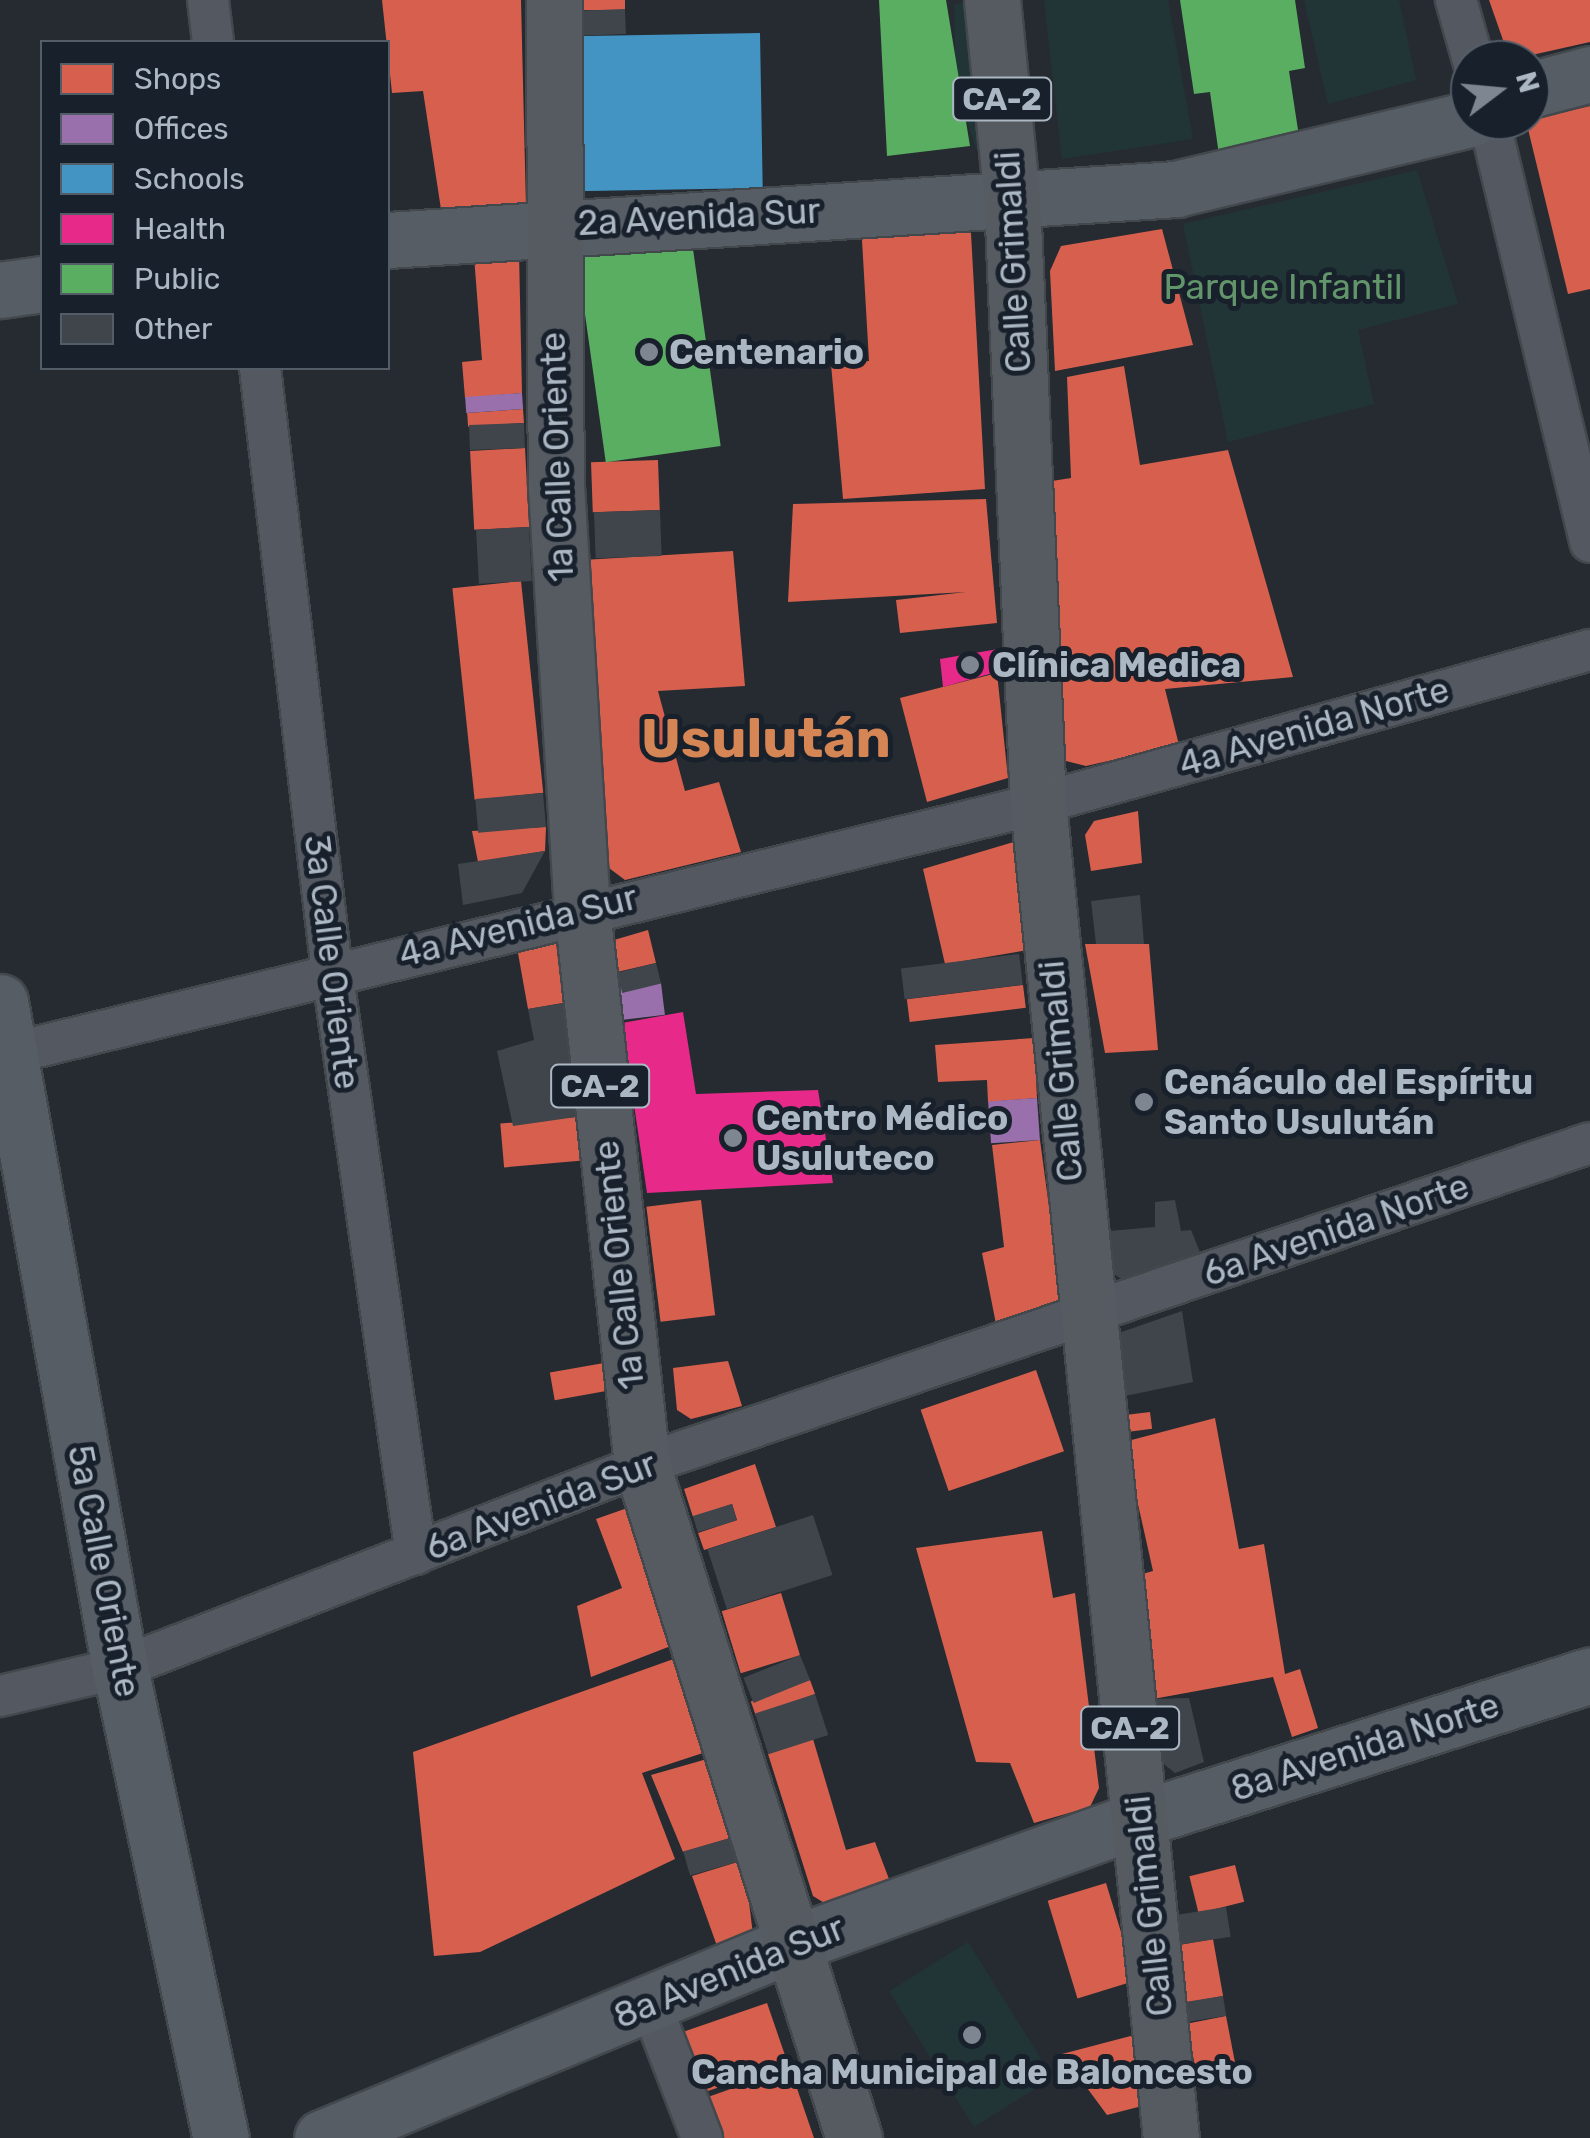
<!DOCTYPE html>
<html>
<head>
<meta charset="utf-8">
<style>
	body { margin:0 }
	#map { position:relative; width:1590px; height:2138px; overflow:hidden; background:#252b31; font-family:Rubik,sans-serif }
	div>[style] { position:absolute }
	.green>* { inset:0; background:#213537; transform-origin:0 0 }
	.shops>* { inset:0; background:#d6604d; transform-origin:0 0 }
	.offices>* { inset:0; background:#9970ab; transform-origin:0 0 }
	.schools>* { inset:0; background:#4393c3; transform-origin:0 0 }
	.health>* { inset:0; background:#e7298a }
	.public>* { inset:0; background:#5aae61; transform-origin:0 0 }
	.building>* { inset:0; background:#40454b; transform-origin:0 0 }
	.roads { filter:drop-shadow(2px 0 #43484d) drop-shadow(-2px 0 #43484d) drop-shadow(0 2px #43484d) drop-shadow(0 -2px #43484d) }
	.street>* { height:40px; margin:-20px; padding:0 20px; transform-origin:20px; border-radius:20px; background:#545860 }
	.secondary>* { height:55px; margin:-27.5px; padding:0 27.5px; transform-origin:27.5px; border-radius:27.5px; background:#575d65 }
	.primary>* { height:55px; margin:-27.5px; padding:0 27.5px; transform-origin:27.5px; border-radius:27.5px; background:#565b62 }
	.dots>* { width:28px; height:28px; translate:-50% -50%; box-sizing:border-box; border:5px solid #18212b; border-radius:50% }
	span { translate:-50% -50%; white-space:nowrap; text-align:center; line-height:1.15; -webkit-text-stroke:10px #18212b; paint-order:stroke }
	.shield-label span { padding:2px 8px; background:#18212b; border:2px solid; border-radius:8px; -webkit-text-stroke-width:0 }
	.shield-label { font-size:32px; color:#acb7c4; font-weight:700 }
	.street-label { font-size:35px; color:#acb7c4 }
	.park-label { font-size:35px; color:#63956b }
	.poi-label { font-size:35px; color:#acb7c4; font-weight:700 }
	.left { translate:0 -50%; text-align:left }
	.town-label { font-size:55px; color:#d68555; font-weight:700 }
	.legend { position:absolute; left:40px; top:40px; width:350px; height:330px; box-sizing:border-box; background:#18212b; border:2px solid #535d68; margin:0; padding:12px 18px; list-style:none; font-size:30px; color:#acb7c4 }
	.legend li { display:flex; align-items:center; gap:20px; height:50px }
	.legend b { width:50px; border:2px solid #535d68 }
	.north { position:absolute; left:1450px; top:40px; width:100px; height:100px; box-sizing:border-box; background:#18212b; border:2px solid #535d68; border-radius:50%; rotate:74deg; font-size:28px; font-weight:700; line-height:40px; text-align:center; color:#acb7c4 }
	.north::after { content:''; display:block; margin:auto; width:35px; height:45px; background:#7d8691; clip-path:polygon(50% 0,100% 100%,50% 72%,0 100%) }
</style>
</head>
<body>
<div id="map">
	<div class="green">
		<i style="clip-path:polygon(979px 0,993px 141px,976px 149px,956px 87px,954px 4px)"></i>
		<i style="clip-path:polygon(1044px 0,1168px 0,1193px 139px,1062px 159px)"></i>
		<i style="clip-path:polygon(1304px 0,1399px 0,1416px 80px,1328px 104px)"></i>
		<i style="clip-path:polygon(1417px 170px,1458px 304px,1358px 330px,1374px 404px,1228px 442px,1183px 224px)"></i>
		<i style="left:968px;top:1942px;width:160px;height:93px;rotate:58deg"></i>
	</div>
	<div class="shops">
		<i style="clip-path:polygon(382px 0,521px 0,526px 207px,442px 216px,423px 91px,392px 93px)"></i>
		<i style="left:570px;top:0;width:55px;height:10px"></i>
		<i style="clip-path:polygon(1489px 0,1590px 0,1590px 42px,1510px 60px)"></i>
		<i style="clip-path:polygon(1590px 106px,1590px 289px,1568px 294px,1528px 129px,1535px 119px)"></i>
		<i style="clip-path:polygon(957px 217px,971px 233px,985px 489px,843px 499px,831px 364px,869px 361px,861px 223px)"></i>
		<i style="clip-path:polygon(1162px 229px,1193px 345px,1055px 371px,1050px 271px,1061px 246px)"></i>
		<i style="clip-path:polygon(519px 252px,522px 393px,465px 398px,462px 362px,482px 360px,474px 256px)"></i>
		<i style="clip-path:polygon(1124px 366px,1140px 465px,1228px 450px,1293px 677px,1165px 689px,1179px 745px,1086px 766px,1066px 761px,1052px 481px,1071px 478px,1067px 377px)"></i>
		<i style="left:523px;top:409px;width:14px;height:56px;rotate:86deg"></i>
		<i style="left:525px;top:448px;width:79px;height:55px;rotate:87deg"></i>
		<i style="left:658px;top:460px;width:50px;height:67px;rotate:88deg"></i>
		<i style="clip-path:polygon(986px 499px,997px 623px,900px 633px,896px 600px,966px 592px,788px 602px,793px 504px)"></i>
		<i style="clip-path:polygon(733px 551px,745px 686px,658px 691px,685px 791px,719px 782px,741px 852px,625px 880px,605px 865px,583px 560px)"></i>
		<i style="left:521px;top:581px;width:213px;height:69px;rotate:84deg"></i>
		<i style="clip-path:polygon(997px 673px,1008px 778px,927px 802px,900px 698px)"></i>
		<i style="clip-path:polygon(1138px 811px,1142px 863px,1091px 871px,1085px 835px,1094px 821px)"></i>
		<i style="clip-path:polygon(546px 827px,545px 851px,478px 862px,472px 831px)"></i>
		<i style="clip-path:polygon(1017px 841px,1028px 950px,945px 964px,923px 869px)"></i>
		<i style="clip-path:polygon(648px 930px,656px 963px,617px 972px,614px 940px)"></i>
		<i style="clip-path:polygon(545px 937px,556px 942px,563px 1003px,528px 1009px,516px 942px)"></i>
		<i style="clip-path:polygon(1085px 944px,1149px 944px,1158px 1050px,1105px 1053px)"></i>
		<i style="left:1023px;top:985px;width:23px;height:117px;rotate:83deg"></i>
		<i style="clip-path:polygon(1034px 1038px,1037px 1098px,988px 1102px,987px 1080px,938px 1082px,935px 1045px)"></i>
		<i style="left:576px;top:1117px;width:44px;height:76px;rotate:85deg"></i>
		<i style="clip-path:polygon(1040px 1140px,1062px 1304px,997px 1329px,982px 1253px,1004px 1247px,992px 1145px)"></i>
		<i style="left:701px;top:1200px;width:116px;height:55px;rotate:83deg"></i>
		<i style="clip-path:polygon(728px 1361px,742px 1406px,691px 1419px,677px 1410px,673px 1368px)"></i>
		<i style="left:604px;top:1363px;width:28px;height:55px;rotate:80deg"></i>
		<i style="left:1036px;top:1370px;width:86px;height:122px;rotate:71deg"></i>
		<i style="left:1150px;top:1412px;width:17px;height:29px;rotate:83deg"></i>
		<i style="clip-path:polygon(1215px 1418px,1239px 1549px,1264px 1544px,1285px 1674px,1300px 1669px,1318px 1728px,1292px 1737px,1273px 1677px,1153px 1699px,1135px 1576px,1153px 1571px,1124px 1442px)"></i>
		<i style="clip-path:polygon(755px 1464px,776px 1527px,704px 1550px,698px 1533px,737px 1520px,732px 1504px,693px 1517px,684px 1489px)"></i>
		<i style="clip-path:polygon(633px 1506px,681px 1642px,591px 1677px,577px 1606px,622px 1588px,596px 1519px)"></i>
		<i style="clip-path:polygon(1042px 1531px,1053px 1598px,1075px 1593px,1099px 1788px,1090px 1807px,1034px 1823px,1010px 1763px,976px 1762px,916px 1548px)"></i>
		<i style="left:781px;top:1593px;width:65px;height:62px;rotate:73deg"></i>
		<i style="clip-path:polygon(682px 1656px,712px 1750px,642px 1773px,675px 1859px,480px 1952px,434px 1956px,413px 1752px)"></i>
		<i style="left:810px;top:1680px;width:15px;height:63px;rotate:70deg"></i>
		<i style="clip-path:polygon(813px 1739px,846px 1850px,875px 1842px,892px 1887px,826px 1904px,813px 1896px,768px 1754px)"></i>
		<i style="clip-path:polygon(714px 1757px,737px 1836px,683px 1852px,651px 1775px)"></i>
		<i style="clip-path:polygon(744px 1860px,753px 1935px,717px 1946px,692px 1876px)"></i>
		<i style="left:1235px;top:1865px;width:38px;height:47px;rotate:76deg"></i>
		<i style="left:1106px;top:1883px;width:102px;height:61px;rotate:73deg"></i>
		<i style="left:1213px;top:1939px;width:58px;height:40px;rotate:80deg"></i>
		<i style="left:767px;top:2003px;width:64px;height:99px;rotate:71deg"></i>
		<i style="left:1226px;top:2016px;width:61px;height:40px;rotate:79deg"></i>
		<i style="clip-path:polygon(1142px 2033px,1146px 2105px,1107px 2115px,1062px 2054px)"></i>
		<i style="clip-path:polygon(790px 2068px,814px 2138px,720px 2138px,705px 2098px)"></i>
	</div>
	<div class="offices">
		<i style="left:522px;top:393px;width:16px;height:57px;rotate:86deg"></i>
		<i style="left:661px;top:983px;width:32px;height:44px;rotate:83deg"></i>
		<i style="left:1037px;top:1098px;width:42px;height:49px;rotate:86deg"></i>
	</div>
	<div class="schools">
		<i style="left:760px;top:33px;width:155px;height:189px;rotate:89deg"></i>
	</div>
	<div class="health">
		<i style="clip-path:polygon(998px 649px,1000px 671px,943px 687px,940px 659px)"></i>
		<i style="clip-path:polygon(683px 1012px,696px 1094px,818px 1090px,833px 1183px,647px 1193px,622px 1023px)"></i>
	</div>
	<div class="public">
		<i style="clip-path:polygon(879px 0,946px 0,970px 146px,887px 156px)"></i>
		<i style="clip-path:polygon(1180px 0,1295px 0,1305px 68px,1289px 71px,1300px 143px,1219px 155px,1210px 92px,1194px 94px)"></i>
		<i style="left:692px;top:242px;width:206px;height:116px;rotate:82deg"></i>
	</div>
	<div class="building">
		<i style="left:625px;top:9px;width:25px;height:55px;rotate:88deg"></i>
		<i style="left:524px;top:423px;width:25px;height:55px;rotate:88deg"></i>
		<i style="left:660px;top:510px;width:46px;height:66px;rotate:88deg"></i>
		<i style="left:529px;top:527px;width:54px;height:53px;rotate:87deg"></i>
		<i style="left:543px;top:793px;width:34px;height:68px;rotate:85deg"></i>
		<i style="clip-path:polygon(545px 851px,522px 893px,463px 905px,458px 864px)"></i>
		<i style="clip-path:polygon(1140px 895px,1144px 944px,1096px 944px,1091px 901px)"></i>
		<i style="left:1019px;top:954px;width:31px;height:119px;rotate:83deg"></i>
		<i style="left:656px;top:963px;width:21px;height:40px;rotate:76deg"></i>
		<i style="clip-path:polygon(563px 1003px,576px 1117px,513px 1126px,497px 1051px,534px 1040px,528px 1009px)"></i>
		<i style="clip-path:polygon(1175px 1200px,1181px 1231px,1191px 1230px,1204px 1262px,1131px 1286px,1114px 1274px,1109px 1231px,1155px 1227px,1155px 1202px)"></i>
		<i style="clip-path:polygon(1182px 1311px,1193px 1382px,1120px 1397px,1110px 1336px)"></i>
		<i style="left:732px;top:1504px;width:17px;height:41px;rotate:73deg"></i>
		<i style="left:813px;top:1515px;width:63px;height:111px;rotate:72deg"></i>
		<i style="left:800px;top:1655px;width:27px;height:61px;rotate:68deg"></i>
		<i style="left:815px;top:1694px;width:43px;height:63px;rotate:72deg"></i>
		<i style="clip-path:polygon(1189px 1698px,1204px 1762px,1175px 1773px,1160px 1761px,1153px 1699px)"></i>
		<i style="left:737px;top:1836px;width:25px;height:56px;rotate:74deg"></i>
		<i style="left:1226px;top:1907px;width:30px;height:57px;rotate:81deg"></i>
		<i style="left:1223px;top:1996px;width:20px;height:40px;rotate:81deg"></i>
	</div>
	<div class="roads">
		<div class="street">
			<i style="left:208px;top:0;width:42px;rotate:83.2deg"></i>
			<i style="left:1456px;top:0;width:62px;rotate:74.2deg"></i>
			<i style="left:1489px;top:120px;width:434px;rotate:76.5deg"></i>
			<i style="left:260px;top:368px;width:607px;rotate:83.19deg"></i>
			<i style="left:332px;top:971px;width:589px;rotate:81.8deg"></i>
			<i style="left:0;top:1056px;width:1068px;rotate:-13.65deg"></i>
			<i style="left:1038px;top:804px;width:573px;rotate:-15.59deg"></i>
			<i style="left:0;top:1696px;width:123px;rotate:-13.1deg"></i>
			<i style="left:120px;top:1668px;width:560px;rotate:-21.25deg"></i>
			<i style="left:642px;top:1465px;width:1001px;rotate:-18.76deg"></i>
			<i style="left:650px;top:2003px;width:145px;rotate:68.9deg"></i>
		</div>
		<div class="secondary">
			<i style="left:1530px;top:90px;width:62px;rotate:-14.9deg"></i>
			<i style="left:388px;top:240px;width:790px;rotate:-3.7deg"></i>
			<i style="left:1176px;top:189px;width:302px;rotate:-13.4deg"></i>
			<i style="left:0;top:290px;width:42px;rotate:-8.1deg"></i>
			<i style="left:0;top:1002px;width:677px;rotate:79.79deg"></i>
			<i style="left:120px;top:1668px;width:481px;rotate:77.9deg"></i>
			<i style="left:322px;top:2138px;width:503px;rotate:-22.44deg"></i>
			<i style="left:787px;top:1946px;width:375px;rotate:-19.8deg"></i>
			<i style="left:1140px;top:1819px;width:472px;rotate:-17.7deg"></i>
		</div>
		<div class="primary">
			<i style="left:554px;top:0;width:486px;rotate:89.8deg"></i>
			<i style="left:556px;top:486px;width:425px;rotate:86.5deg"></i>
			<i style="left:582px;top:910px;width:558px;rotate:83.83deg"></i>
			<i style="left:642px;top:1465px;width:706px;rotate:72.52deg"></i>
			<i style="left:992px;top:0;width:200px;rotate:84.3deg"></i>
			<i style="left:1012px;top:199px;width:606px;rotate:87.54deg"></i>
			<i style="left:1038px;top:804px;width:1341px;rotate:84.31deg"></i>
		</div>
	</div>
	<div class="dots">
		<i style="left:649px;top:352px;background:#7d8691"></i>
		<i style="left:970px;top:665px;background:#7d8691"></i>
		<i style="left:1144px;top:1102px;background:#7d8691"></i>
		<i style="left:733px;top:1138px;background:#7d8691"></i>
		<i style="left:972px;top:2035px;background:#7d8691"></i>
	</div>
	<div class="shield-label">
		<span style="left:1002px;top:99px">CA-2</span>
		<span style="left:600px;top:1086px">CA-2</span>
		<span style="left:1130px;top:1728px">CA-2</span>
	</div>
	<div class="street-label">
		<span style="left:699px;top:217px;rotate:-3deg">2a Avenida Sur</span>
		<span style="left:1013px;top:262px;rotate:-93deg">Calle Grimaldi</span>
		<span style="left:557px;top:457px;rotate:-92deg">1a Calle Oriente</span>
		<span style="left:1314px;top:727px;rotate:-16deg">4a Avenida Norte</span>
		<span style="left:518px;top:926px;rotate:-14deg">4a Avenida Sur</span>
		<span style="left:332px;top:962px;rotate:83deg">3a Calle Oriente</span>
		<span style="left:1061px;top:1071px;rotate:-95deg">Calle Grimaldi</span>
		<span style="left:1336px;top:1230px;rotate:-19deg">6a Avenida Norte</span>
		<span style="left:619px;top:1265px;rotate:-96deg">1a Calle Oriente</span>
		<span style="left:541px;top:1506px;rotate:-21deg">6a Avenida Sur</span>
		<span style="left:104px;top:1571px;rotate:79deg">5a Calle Oriente</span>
		<span style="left:1365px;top:1747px;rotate:-18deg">8a Avenida Norte</span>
		<span style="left:1149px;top:1906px;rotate:-96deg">Calle Grimaldi</span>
		<span style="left:729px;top:1972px;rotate:-22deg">8a Avenida Sur</span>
	</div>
	<div class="park-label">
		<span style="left:1283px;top:287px">Parque Infantil</span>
	</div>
	<div class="poi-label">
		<span class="left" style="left:669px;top:352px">Centenario</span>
		<span class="left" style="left:992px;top:665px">Clínica Medica</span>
		<span class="left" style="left:1164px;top:1102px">Cenáculo del Espíritu<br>Santo Usulután</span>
		<span class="left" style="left:756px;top:1138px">Centro Médico<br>Usuluteco</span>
		<span style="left:972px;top:2072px">Cancha Municipal de Baloncesto</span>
	</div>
	<div class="town-label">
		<span style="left:766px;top:739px">Usulután</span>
	</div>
	<ul class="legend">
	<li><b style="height:28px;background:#d6604d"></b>Shops</li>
	<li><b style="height:28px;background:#9970ab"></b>Offices</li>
	<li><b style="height:28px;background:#4393c3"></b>Schools</li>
	<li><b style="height:28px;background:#e7298a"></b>Health</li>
	<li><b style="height:28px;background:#5aae61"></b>Public</li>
	<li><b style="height:28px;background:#40454b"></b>Other</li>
	</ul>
	<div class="north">N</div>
</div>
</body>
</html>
